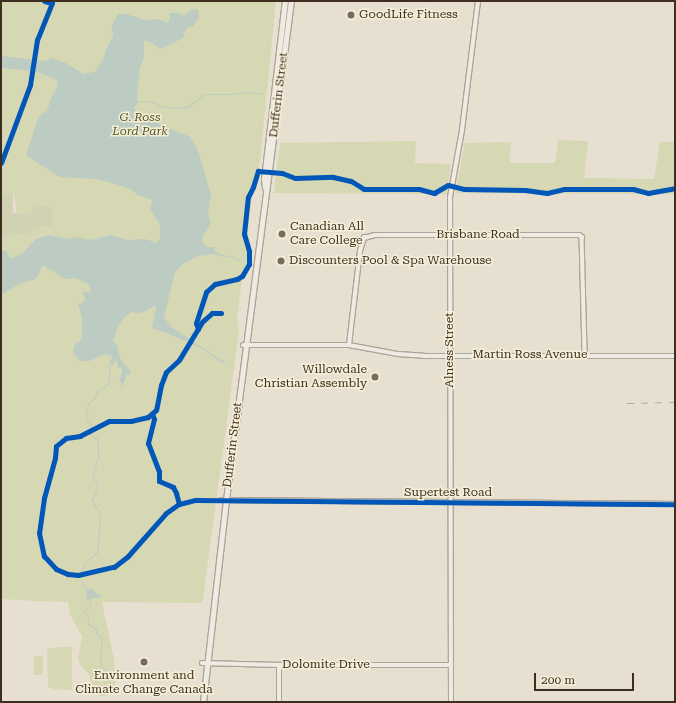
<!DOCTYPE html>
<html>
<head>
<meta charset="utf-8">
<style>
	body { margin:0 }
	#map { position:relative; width:676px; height:703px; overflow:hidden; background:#e7e0d1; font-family:"Roboto Serif",serif }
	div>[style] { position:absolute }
	.green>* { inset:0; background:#d6d7b3; transform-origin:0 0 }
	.cemetery>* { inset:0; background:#d1d1b3 }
	.water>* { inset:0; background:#bcccc2 }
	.stream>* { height:1px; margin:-0.5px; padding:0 0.5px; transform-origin:0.5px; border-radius:0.5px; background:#bcccc2 }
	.roads { filter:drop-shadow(1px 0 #ada599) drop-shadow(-1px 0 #ada599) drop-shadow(0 1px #ada599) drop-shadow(0 -1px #ada599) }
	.street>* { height:3.5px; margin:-1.75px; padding:0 1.75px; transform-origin:1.75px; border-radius:1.75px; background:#efebe3 }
	.secondary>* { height:4.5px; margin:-2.25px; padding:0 2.25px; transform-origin:2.25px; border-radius:2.25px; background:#efebe3 }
	.rail>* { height:1px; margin-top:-0.5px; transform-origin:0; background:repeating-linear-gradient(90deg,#afaaa2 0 7px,transparent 0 14px) }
	.cycleway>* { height:5px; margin:-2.5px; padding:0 2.5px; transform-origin:2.5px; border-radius:2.5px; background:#0057b8 }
	.dots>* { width:11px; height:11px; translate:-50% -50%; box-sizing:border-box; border:2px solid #f7eed8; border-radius:50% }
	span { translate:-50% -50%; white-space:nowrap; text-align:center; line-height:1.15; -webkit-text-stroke:3px #f7eed8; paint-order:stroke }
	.poi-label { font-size:12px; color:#3d2e20 }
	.left { translate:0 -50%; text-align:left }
	.right { translate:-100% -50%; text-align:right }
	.street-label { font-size:12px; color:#3d2e20 }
	.park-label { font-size:12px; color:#4d5a26; font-style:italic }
	.frame { position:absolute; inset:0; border:2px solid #3d2e20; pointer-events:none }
	.scale { position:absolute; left:534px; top:673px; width:100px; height:18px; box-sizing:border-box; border:2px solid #3d2e20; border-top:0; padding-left:5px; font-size:12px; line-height:14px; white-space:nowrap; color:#3d2e20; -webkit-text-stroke:3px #f7eed8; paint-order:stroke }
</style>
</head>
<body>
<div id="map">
	<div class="green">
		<i style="clip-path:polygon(1px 1px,276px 1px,260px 161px,252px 197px,247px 238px,249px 255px,241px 287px,237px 319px,239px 331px,203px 598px,202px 603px,102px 602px,114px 659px,116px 684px,106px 697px,100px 696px,93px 690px,89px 675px,81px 666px,78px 659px,82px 636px,70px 615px,68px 602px,37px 601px,36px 603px,35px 601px,1px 599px,1px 234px,24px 233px,49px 219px,17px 215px,14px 194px,1px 193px)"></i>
		<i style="clip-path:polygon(558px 140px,588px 141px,584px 178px,654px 179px,660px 142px,675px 142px,675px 194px,455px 193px,465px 143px,511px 142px,509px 163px,555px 163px)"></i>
		<i style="clip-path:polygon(416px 141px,415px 163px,451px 164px,446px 194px,274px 193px,280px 143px)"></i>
		<i style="clip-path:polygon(58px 647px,72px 647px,72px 690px,54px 689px,48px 687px,47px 649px)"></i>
		<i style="left:34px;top:656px;width:9px;height:19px"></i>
	</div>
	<div class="cemetery">
		<i style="clip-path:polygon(1px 193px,13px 194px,13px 213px,32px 213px,35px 205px,51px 207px,52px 226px,34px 227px,33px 231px,24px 235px,17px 234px,1px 237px)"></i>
	</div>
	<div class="water">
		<i style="clip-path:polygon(192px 9px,198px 10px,199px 17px,193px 26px,186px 29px,183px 38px,161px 49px,148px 41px,144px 41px,144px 57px,140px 68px,137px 95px,137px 100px,140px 101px,134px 107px,136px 111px,150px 120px,190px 137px,198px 150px,211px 195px,208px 214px,211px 224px,202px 237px,202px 242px,207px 247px,214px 247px,215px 251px,219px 253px,198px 256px,183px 264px,175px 272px,164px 317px,170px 326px,219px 359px,225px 361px,225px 363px,219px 361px,206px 351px,191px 343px,156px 329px,152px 329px,156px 307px,154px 306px,146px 311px,138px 313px,131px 312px,122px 320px,118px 327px,113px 341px,117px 344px,120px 358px,131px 372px,129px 376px,126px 373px,126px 378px,121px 389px,122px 383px,119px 380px,121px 377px,122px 368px,117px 367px,118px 363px,116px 360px,112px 365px,109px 364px,113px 354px,109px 357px,107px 354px,103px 355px,89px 361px,79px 361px,73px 352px,75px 344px,82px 339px,82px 318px,78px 304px,82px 303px,85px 299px,82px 291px,90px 293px,91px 289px,88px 284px,76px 278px,65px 279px,43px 265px,36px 279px,21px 283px,1px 295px,1px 250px,6px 251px,11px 259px,23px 253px,36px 239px,49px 235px,69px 239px,76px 237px,91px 240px,110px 235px,128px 240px,145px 239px,157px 243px,160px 238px,160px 225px,150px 209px,152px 200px,138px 195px,130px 189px,112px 183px,95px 179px,59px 177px,26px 155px,38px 119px,42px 114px,47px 111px,52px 96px,56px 89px,58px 81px,48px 76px,34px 71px,1px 68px,1px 56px,44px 61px,52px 58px,66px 63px,83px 74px,94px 72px,97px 69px,104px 57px,106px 50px,113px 36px,113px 31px,111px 27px,118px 14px,126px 14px,145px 20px,158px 19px,167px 23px,170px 19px,169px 13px,179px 13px,184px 16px)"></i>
		<i style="clip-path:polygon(91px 588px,101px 597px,100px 598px,91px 598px,91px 601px,87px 600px,86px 590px,90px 590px)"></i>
	</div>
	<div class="stream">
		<i style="left:140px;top:101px;width:10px"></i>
		<i style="left:150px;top:101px;width:12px;rotate:24deg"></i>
		<i style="left:161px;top:106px;width:12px;rotate:9deg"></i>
		<i style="left:173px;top:108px;width:14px;rotate:-4deg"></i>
		<i style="left:187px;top:107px;width:21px;rotate:-37deg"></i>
		<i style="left:204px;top:94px;width:28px"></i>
		<i style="left:232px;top:94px;width:17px;rotate:-7deg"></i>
		<i style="left:249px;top:92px;width:14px;rotate:8deg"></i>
		<i style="left:216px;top:254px;width:17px;rotate:10deg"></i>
		<i style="left:233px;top:257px;width:10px;rotate:29deg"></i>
		<i style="left:81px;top:572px;width:10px;rotate:-66deg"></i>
		<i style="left:85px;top:563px;width:16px;rotate:-43deg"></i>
		<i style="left:97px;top:552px;width:38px;rotate:-85deg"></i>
		<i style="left:100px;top:514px;width:16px;rotate:-120deg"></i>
		<i style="left:92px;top:500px;width:13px;rotate:-63deg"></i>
		<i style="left:98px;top:488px;width:14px;rotate:-111deg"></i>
		<i style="left:93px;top:475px;width:20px;rotate:-75deg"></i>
		<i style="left:98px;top:456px;width:13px;rotate:-90deg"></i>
		<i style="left:98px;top:443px;width:4px;rotate:-104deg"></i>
		<i style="left:97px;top:439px;width:7px;rotate:-146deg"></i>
		<i style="left:91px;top:435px;width:9px;rotate:-90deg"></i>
		<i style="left:91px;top:426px;width:9px;rotate:-126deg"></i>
		<i style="left:86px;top:419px;width:7px;rotate:-90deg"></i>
		<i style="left:86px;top:412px;width:8px;rotate:-76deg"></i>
		<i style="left:88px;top:404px;width:8px;rotate:-45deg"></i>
		<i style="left:94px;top:398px;width:8px;rotate:-67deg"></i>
		<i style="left:97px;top:391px;width:13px;rotate:-32deg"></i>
		<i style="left:108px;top:384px;width:19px;rotate:-84deg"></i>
		<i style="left:81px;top:581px;width:11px;rotate:56deg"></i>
		<i style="left:90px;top:602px;width:3px;rotate:90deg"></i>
		<i style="left:90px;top:605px;width:9px;rotate:131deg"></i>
		<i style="left:84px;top:612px;width:6px;rotate:51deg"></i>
		<i style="left:88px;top:617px;width:8px;rotate:83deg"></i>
		<i style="left:89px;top:625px;width:7px;rotate:27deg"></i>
		<i style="left:95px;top:628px;width:6px;rotate:72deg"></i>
		<i style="left:97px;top:634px;width:7px;rotate:45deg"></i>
		<i style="left:102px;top:639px;width:24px;rotate:95deg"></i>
		<i style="left:100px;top:663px;width:12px;rotate:55deg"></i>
		<i style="left:107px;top:673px;width:16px;rotate:75deg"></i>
	</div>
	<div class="roads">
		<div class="street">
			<i style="left:243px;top:345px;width:106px"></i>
			<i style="left:349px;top:345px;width:50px;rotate:10.4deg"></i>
			<i style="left:398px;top:354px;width:26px;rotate:4deg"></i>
			<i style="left:424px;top:356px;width:251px"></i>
			<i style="left:349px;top:345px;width:95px;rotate:-83.3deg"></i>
			<i style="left:360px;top:251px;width:14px;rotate:-73deg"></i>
			<i style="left:364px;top:238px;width:11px;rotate:-15deg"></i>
			<i style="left:375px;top:235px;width:204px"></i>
			<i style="left:579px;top:235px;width:4px;rotate:34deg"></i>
			<i style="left:582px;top:237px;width:118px;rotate:88.5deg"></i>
			<i style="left:221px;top:500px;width:454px;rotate:0.5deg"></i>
			<i style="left:202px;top:663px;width:77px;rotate:1.5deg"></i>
			<i style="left:279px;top:665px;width:172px"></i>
			<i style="left:279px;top:702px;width:37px;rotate:-90deg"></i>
			<i style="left:451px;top:702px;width:505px;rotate:-90.11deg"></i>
			<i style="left:450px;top:197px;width:68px;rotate:-79.8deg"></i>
			<i style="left:462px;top:130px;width:130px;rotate:-82.9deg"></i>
		</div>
		<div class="secondary">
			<i style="left:265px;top:188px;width:9px;rotate:-96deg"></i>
			<i style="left:264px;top:179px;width:179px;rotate:-83.3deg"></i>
			<i style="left:203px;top:702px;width:203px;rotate:-83.5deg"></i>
			<i style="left:226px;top:500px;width:503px;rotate:-82.58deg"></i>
		</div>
	</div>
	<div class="rail">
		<i style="left:627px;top:403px;width:48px;rotate:-1.2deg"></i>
	</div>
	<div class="cycleway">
		<i style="left:1px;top:163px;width:83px;rotate:-69.6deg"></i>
		<i style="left:30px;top:85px;width:46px;rotate:-81.2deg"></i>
		<i style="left:37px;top:40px;width:40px;rotate:-68deg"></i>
		<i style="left:52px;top:3px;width:8px;rotate:-166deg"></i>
		<i style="left:221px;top:313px;width:9px;rotate:180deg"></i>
		<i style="left:212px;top:313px;width:13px;rotate:138deg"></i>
		<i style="left:202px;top:322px;width:44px;rotate:121.2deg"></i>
		<i style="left:179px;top:360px;width:18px;rotate:137deg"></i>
		<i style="left:166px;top:372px;width:14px;rotate:111deg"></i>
		<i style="left:161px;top:385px;width:25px;rotate:101deg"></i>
		<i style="left:156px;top:410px;width:11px;rotate:139deg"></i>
		<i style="left:148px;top:417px;width:17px;rotate:167deg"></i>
		<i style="left:131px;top:421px;width:22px;rotate:180deg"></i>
		<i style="left:109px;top:421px;width:33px;rotate:153deg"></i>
		<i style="left:80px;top:436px;width:14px;rotate:172deg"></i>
		<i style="left:66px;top:438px;width:13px;rotate:141deg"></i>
		<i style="left:56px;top:446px;width:12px;rotate:95deg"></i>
		<i style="left:55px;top:458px;width:41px;rotate:105.4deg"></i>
		<i style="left:44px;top:498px;width:35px;rotate:98deg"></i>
		<i style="left:39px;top:533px;width:24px;rotate:78deg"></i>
		<i style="left:44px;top:556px;width:18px;rotate:47deg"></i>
		<i style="left:56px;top:569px;width:13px;rotate:23deg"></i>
		<i style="left:68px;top:574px;width:10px;rotate:6deg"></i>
		<i style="left:78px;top:575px;width:37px;rotate:-13deg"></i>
		<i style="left:114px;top:567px;width:18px;rotate:-38deg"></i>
		<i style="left:128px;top:556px;width:57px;rotate:-48.5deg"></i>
		<i style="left:166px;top:513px;width:16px;rotate:-35deg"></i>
		<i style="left:179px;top:504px;width:16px;rotate:-14deg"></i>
		<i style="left:195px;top:500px;width:480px;rotate:0.5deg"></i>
		<i style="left:198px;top:329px;width:6px;rotate:-108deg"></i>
		<i style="left:196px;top:323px;width:33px;rotate:-72deg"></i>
		<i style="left:206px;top:292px;width:12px;rotate:-42deg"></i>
		<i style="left:215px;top:284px;width:23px;rotate:-13deg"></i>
		<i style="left:237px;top:279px;width:6px;rotate:-31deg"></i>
		<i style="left:242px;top:276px;width:14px;rotate:-60deg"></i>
		<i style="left:249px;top:264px;width:13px;rotate:-90deg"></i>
		<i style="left:249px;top:251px;width:18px;rotate:-106deg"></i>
		<i style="left:244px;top:234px;width:37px;rotate:-84deg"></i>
		<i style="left:248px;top:197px;width:11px;rotate:-63deg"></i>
		<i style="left:253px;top:187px;width:17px;rotate:-73deg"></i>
		<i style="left:258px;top:171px;width:24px;rotate:5deg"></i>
		<i style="left:282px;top:173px;width:14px;rotate:21deg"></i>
		<i style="left:295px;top:178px;width:38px;rotate:-2deg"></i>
		<i style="left:333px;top:177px;width:18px;rotate:13deg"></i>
		<i style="left:351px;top:181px;width:15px;rotate:32deg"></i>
		<i style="left:364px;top:189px;width:55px"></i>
		<i style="left:419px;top:189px;width:16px;rotate:15deg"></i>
		<i style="left:434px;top:193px;width:16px;rotate:-30deg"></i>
		<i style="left:448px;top:185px;width:16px;rotate:14deg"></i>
		<i style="left:464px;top:189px;width:61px;rotate:0.9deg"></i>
		<i style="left:525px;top:190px;width:22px;rotate:8deg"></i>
		<i style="left:547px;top:193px;width:17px;rotate:-13deg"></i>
		<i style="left:564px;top:189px;width:69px"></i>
		<i style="left:633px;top:189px;width:16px;rotate:15deg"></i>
		<i style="left:648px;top:193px;width:27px;rotate:-10deg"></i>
		<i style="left:152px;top:414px;width:5px;rotate:68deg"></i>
		<i style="left:154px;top:419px;width:25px;rotate:104deg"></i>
		<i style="left:148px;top:443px;width:30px;rotate:69deg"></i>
		<i style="left:159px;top:471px;width:10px;rotate:90deg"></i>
		<i style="left:159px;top:481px;width:15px;rotate:23deg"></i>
		<i style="left:173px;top:487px;width:7px;rotate:63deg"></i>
		<i style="left:176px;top:493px;width:11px;rotate:75deg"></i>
	</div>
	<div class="dots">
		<i style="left:351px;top:15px;background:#786c5e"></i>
		<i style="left:282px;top:234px;background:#786c5e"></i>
		<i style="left:281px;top:261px;background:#786c5e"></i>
		<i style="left:375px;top:377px;background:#786c5e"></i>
		<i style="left:144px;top:662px;background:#786c5e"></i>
	</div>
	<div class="poi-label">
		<span class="left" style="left:359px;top:15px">GoodLife Fitness</span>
		<span class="left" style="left:290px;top:234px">Canadian All<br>Care College</span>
		<span class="left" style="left:289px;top:261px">Discounters Pool &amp; Spa Warehouse</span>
		<span class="right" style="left:367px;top:377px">Willowdale<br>Christian Assembly</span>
		<span style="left:144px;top:683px">Environment and<br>Climate Change Canada</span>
	</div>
	<div class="street-label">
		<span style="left:279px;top:95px;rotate:-83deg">Dufferin Street</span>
		<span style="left:478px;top:235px">Brisbane Road</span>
		<span style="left:450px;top:350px;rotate:-90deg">Alness Street</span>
		<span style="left:530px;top:355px">Martin Ross Avenue</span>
		<span style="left:233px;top:445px;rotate:-83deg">Dufferin Street</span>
		<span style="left:448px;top:493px">Supertest Road</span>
		<span style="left:326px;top:665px">Dolomite Drive</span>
	</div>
	<div class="park-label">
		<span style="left:140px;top:125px">G. Ross<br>Lord Park</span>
	</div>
	<div class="frame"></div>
	<div class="scale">200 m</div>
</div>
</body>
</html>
